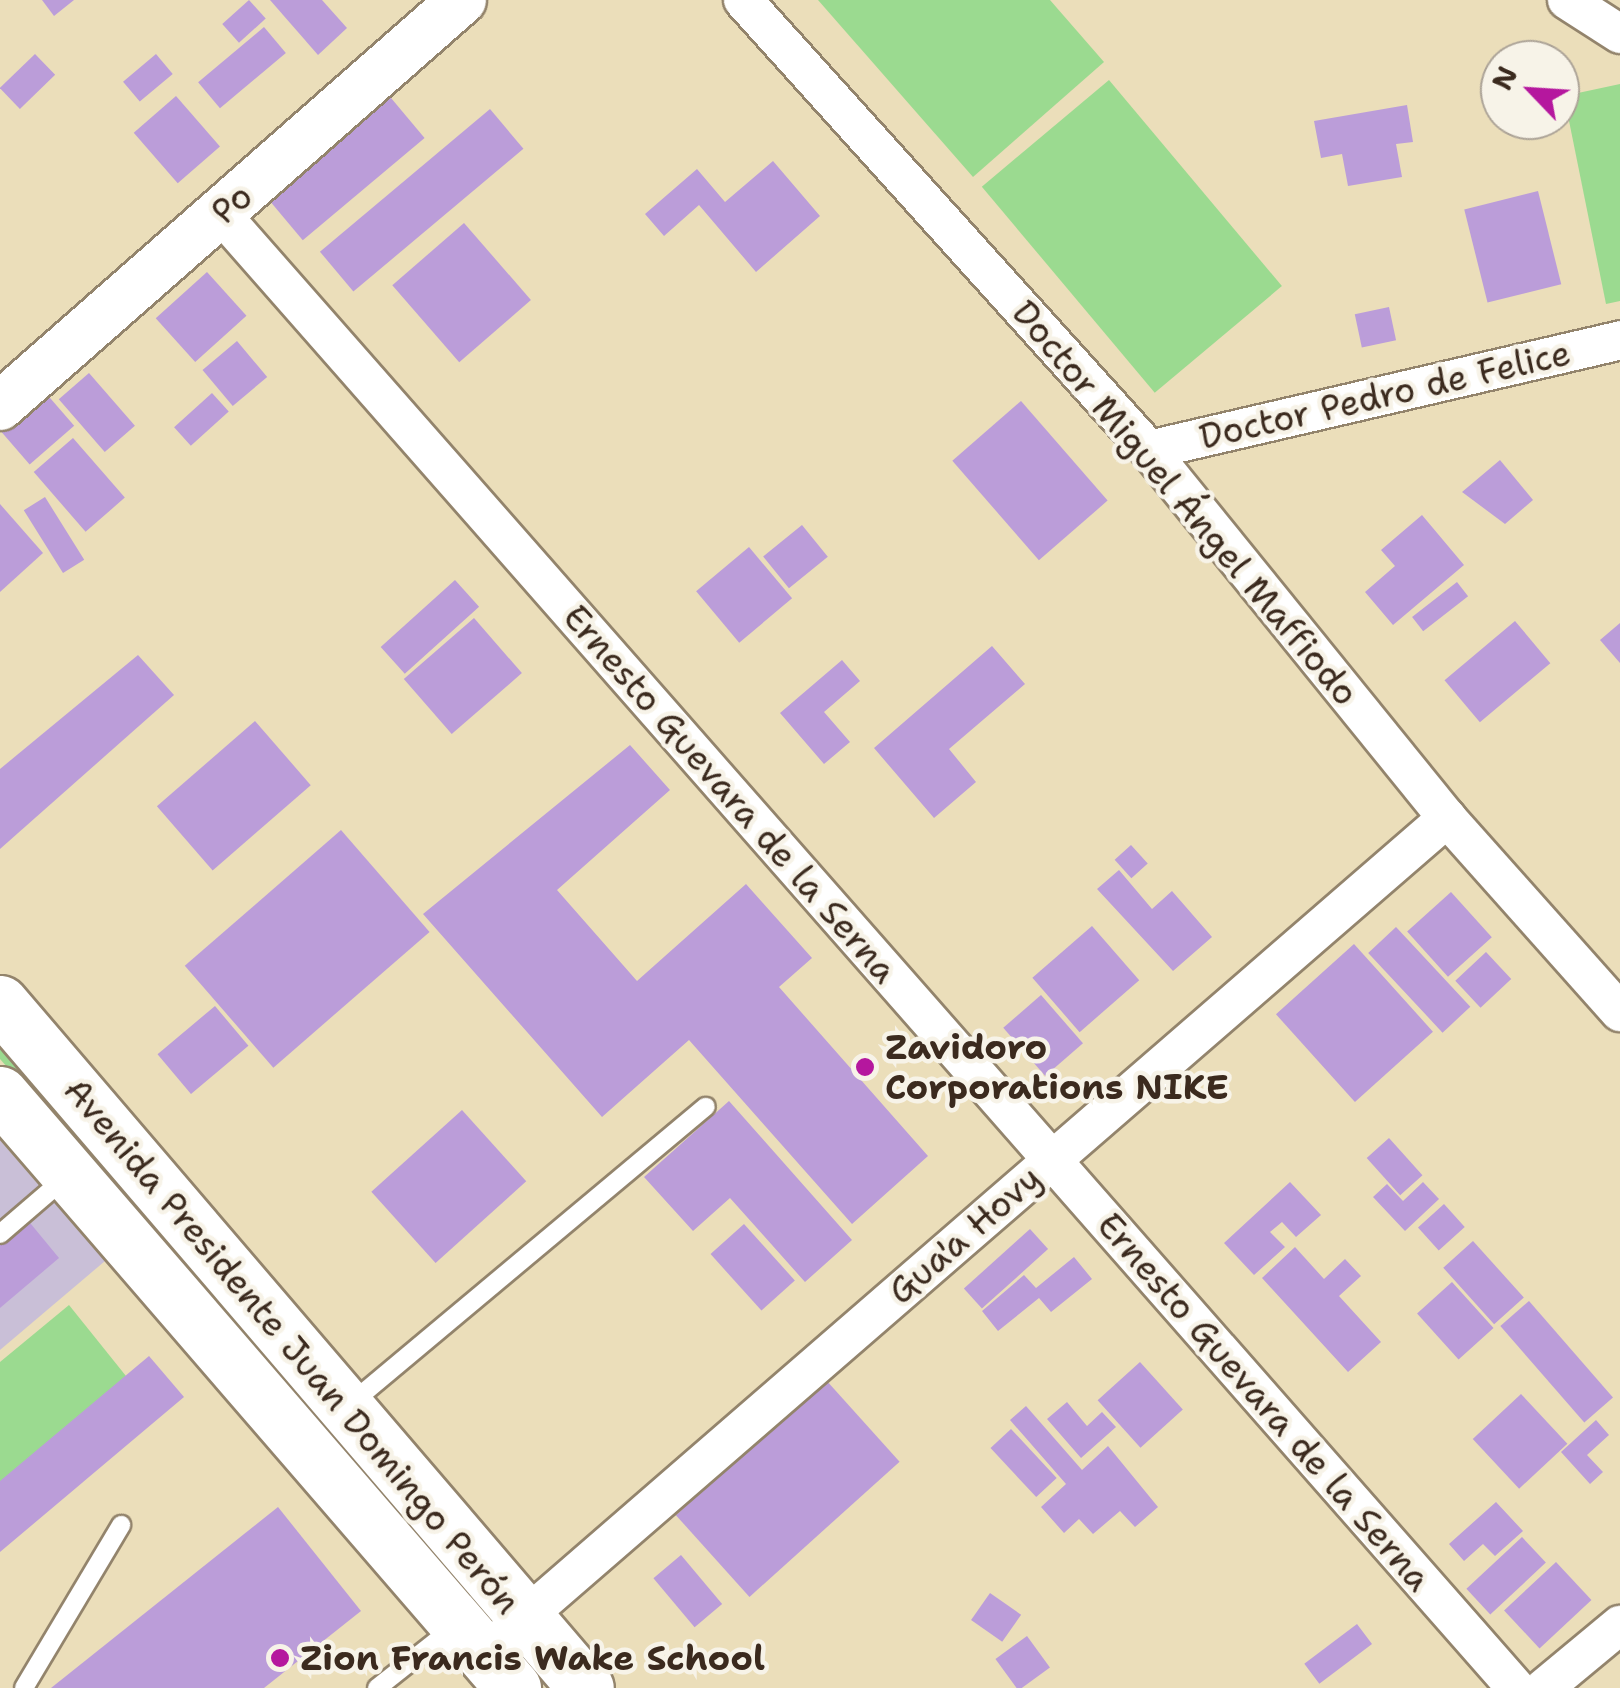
<!DOCTYPE html>
<html>
<head>
<meta charset="utf-8">
<style>
	body { margin:0 }
	#map { position:relative; width:1620px; height:1688px; overflow:hidden; background:#ebdeba; font-family:"Shantell Sans",sans-serif }
	div>[style] { position:absolute }
	.industrial>* { inset:0; background:#c9bfd7 }
	.green>* { inset:0; background:#9bda90; transform-origin:0 0 }
	.building>* { inset:0; background:#bb9dd9; transform-origin:0 0 }
	.roads { filter:drop-shadow(2px 0 #93846c) drop-shadow(-2px 0 #93846c) drop-shadow(0 2px #93846c) drop-shadow(0 -2px #93846c) }
	.service>* { height:18px; margin:-9px; padding:0 9px; transform-origin:9px; border-radius:9px; background:#fff }
	.minor>* { height:38px; margin:-19px; padding:0 19px; transform-origin:19px; border-radius:19px; background:#fff }
	.tertiary>* { height:48px; margin:-24px; padding:0 24px; transform-origin:24px; border-radius:24px; background:#fff }
	.primary>* { height:55px; margin:-27.5px; padding:0 27.5px; transform-origin:27.5px; border-radius:27.5px; background:#fff }
	.dots>* { width:28px; height:28px; translate:-50% -50%; box-sizing:border-box; border:5px solid #f7f3e8; border-radius:50% }
	span { translate:-50% -50%; white-space:nowrap; text-align:center; line-height:1.15; -webkit-text-stroke:9px #f7f3e8; paint-order:stroke }
	.street-label { font-size:35px; color:#3b2a1e }
	.poi-label { font-size:35px; color:#3b2a1e; font-weight:700 }
	.left { translate:0 -50%; text-align:left }
	.north { position:absolute; left:1480px; top:40px; width:100px; height:100px; box-sizing:border-box; background:#f7f3e8; border:2px solid #aca397; border-radius:50%; rotate:295deg; font-size:28px; font-weight:700; line-height:40px; text-align:center; color:#3b2a1e }
	.north::after { content:''; display:block; margin:auto; width:35px; height:45px; background:#b5179e; clip-path:polygon(50% 0,100% 100%,50% 72%,0 100%) }
</style>
</head>
<body>
<div id="map">
	<div class="industrial">
		<i style="clip-path:polygon(0 1140px,105px 1261px,0 1350px)"></i>
	</div>
	<div class="green">
		<i style="clip-path:polygon(818px 0,1050px 0,1104px 62px,973px 177px)"></i>
		<i style="left:1109px;top:80px;width:269px;height:166px;rotate:50deg"></i>
		<i style="clip-path:polygon(1620px 84px,1620px 301px,1606px 304px,1564px 96px)"></i>
		<i style="clip-path:polygon(0 1037px,486px 1611px,0 1059px)"></i>
		<i style="clip-path:polygon(69px 1305px,130px 1381px,0 1488px,0 1362px)"></i>
	</div>
	<div class="building">
		<i style="clip-path:polygon(42px 0,74px 0,54px 16px)"></i>
		<i style="left:249px;top:0;width:25px;height:36px;rotate:48deg"></i>
		<i style="clip-path:polygon(270px 0,322px 0,347px 28px,318px 55px)"></i>
		<i style="left:264px;top:27px;width:34px;height:86px;rotate:50deg"></i>
		<i style="left:35px;top:54px;width:29px;height:49px;rotate:46deg"></i>
		<i style="left:156px;top:54px;width:26px;height:43px;rotate:50deg"></i>
		<i style="left:386px;top:92px;width:60px;height:159px;rotate:50deg"></i>
		<i style="left:176px;top:96px;width:67px;height:56px;rotate:49deg"></i>
		<i style="clip-path:polygon(1407px 105px,1413px 142px,1396px 144px,1402px 177px,1348px 186px,1342px 154px,1321px 158px,1314px 121px)"></i>
		<i style="left:490px;top:109px;width:52px;height:222px;rotate:50deg"></i>
		<i style="clip-path:polygon(773px 161px,820px 216px,756px 272px,699px 205px,664px 236px,645px 214px,697px 169px,725px 202px)"></i>
		<i style="left:1538px;top:191px;width:96px;height:76px;rotate:76deg"></i>
		<i style="left:464px;top:223px;width:102px;height:95px;rotate:49deg"></i>
		<i style="left:207px;top:272px;width:59px;height:69px;rotate:48deg"></i>
		<i style="left:1389px;top:307px;width:34px;height:35px;rotate:78deg"></i>
		<i style="left:237px;top:341px;width:47px;height:45px;rotate:50deg"></i>
		<i style="left:89px;top:373px;width:70px;height:40px;rotate:49deg"></i>
		<i style="left:44px;top:391px;width:46px;height:59px;rotate:49deg"></i>
		<i style="left:212px;top:393px;width:25px;height:51px;rotate:48deg"></i>
		<i style="left:1021px;top:401px;width:132px;height:91px;rotate:49deg"></i>
		<i style="left:73px;top:438px;width:79px;height:52px;rotate:49deg"></i>
		<i style="clip-path:polygon(1500px 460px,1533px 500px,1505px 524px,1462px 492px)"></i>
		<i style="left:45px;top:497px;width:74px;height:25px;rotate:58deg"></i>
		<i style="clip-path:polygon(0 504px,43px 553px,0 592px)"></i>
		<i style="clip-path:polygon(1422px 515px,1464px 565px,1393px 625px,1365px 592px,1395px 566px,1381px 550px)"></i>
		<i style="left:802px;top:525px;width:41px;height:50px;rotate:51deg"></i>
		<i style="left:749px;top:547px;width:67px;height:69px;rotate:50deg"></i>
		<i style="left:455px;top:580px;width:36px;height:100px;rotate:48deg"></i>
		<i style="left:1457px;top:582px;width:18px;height:57px;rotate:52deg"></i>
		<i style="left:474px;top:618px;width:73px;height:93px;rotate:49deg"></i>
		<i style="left:1515px;top:621px;width:55px;height:92px;rotate:50deg"></i>
		<i style="clip-path:polygon(1620px 623px,1620px 663px,1600px 640px)"></i>
		<i style="clip-path:polygon(992px 646px,1025px 684px,949px 749px,976px 782px,934px 818px,874px 748px)"></i>
		<i style="clip-path:polygon(138px 655px,174px 695px,0 849px,0 769px)"></i>
		<i style="clip-path:polygon(842px 660px,860px 681px,824px 712px,850px 742px,824px 764px,780px 713px)"></i>
		<i style="left:255px;top:721px;width:85px;height:130px;rotate:49deg"></i>
		<i style="clip-path:polygon(630px 745px,670px 790px,557px 890px,637px 981px,746px 884px,812px 958px,779px 987px,928px 1156px,852px 1224px,689px 1040px,602px 1117px,423px 914px)"></i>
		<i style="left:341px;top:830px;width:135px;height:207px;rotate:49deg"></i>
		<i style="left:1131px;top:845px;width:25px;height:22px;rotate:48deg"></i>
		<i style="clip-path:polygon(1119px 870px,1152px 909px,1172px 891px,1212px 937px,1173px 971px,1097px 889px)"></i>
		<i style="left:1451px;top:892px;width:61px;height:59px;rotate:48deg"></i>
		<i style="left:1092px;top:926px;width:72px;height:79px;rotate:49deg"></i>
		<i style="left:1396px;top:927px;width:109px;height:38px;rotate:47deg"></i>
		<i style="left:1354px;top:944px;width:118px;height:105px;rotate:48deg"></i>
		<i style="left:1486px;top:952px;width:37px;height:42px;rotate:47deg"></i>
		<i style="left:1041px;top:995px;width:64px;height:50px;rotate:49deg"></i>
		<i style="left:215px;top:1006px;width:52px;height:75px;rotate:50deg"></i>
		<i style="clip-path:polygon(729px 1101px,852px 1240px,805px 1282px,730px 1198px,693px 1231px,644px 1177px)"></i>
		<i style="left:462px;top:1110px;width:96px;height:122px;rotate:48deg"></i>
		<i style="left:1389px;top:1138px;width:50px;height:30px;rotate:48deg"></i>
		<i style="clip-path:polygon(1290px 1182px,1321px 1215px,1296px 1237px,1282px 1222px,1270px 1232px,1285px 1247px,1254px 1275px,1224px 1243px)"></i>
		<i style="clip-path:polygon(1423px 1182px,1439px 1199px,1405px 1231px,1373px 1197px,1387px 1184px,1403px 1201px)"></i>
		<i style="left:1444px;top:1204px;width:31px;height:35px;rotate:48deg"></i>
		<i style="clip-path:polygon(26px 1218px,59px 1258px,0 1308px,0 1240px)"></i>
		<i style="left:744px;top:1224px;width:76px;height:45px;rotate:48deg"></i>
		<i style="left:1030px;top:1229px;width:27px;height:89px;rotate:48deg"></i>
		<i style="left:1473px;top:1241px;width:76px;height:40px;rotate:48deg"></i>
		<i style="clip-path:polygon(1295px 1247px,1324px 1279px,1345px 1259px,1361px 1276px,1339px 1296px,1381px 1342px,1348px 1372px,1262px 1278px)"></i>
		<i style="clip-path:polygon(1074px 1257px,1092px 1279px,1051px 1312px,1039px 1298px,998px 1331px,982px 1311px,1024px 1275px,1036px 1288px)"></i>
		<i style="left:1452px;top:1282px;width:62px;height:47px;rotate:48deg"></i>
		<i style="left:1529px;top:1301px;width:128px;height:38px;rotate:49deg"></i>
		<i style="clip-path:polygon(149px 1356px,184px 1397px,0 1552px,0 1481px)"></i>
		<i style="left:1140px;top:1362px;width:64px;height:57px;rotate:48deg"></i>
		<i style="left:826px;top:1380px;width:110px;height:202px;rotate:48deg"></i>
		<i style="left:1521px;top:1394px;width:68px;height:66px;rotate:47deg"></i>
		<i style="clip-path:polygon(1067px 1402px,1087px 1426px,1102px 1412px,1116px 1427px,1081px 1458px,1047px 1419px)"></i>
		<i style="clip-path:polygon(1026px 1406px,1082px 1470px,1108px 1446px,1158px 1507px,1135px 1527px,1120px 1511px,1093px 1534px,1079px 1519px,1064px 1533px,1041px 1507px,1066px 1484px,1010px 1420px)"></i>
		<i style="clip-path:polygon(1596px 1420px,1609px 1435px,1587px 1455px,1603px 1472px,1590px 1484px,1561px 1452px)"></i>
		<i style="left:1011px;top:1429px;width:67px;height:28px;rotate:47deg"></i>
		<i style="clip-path:polygon(1496px 1502px,1523px 1531px,1495px 1556px,1483px 1544px,1464px 1561px,1449px 1544px)"></i>
		<i style="clip-path:polygon(278px 1507px,361px 1611px,264px 1688px,51px 1688px)"></i>
		<i style="left:1522px;top:1537px;width:35px;height:76px;rotate:47deg"></i>
		<i style="left:681px;top:1555px;width:64px;height:36px;rotate:50deg"></i>
		<i style="left:1556px;top:1562px;width:52px;height:71px;rotate:47deg"></i>
		<i style="left:990px;top:1593px;width:38px;height:33px;rotate:35deg"></i>
		<i style="left:1357px;top:1624px;width:25px;height:66px;rotate:53deg"></i>
		<i style="left:1027px;top:1636px;width:39px;height:39px;rotate:54deg"></i>
	</div>
	<div class="roads">
		<div class="service">
			<i style="left:0;top:1234px;width:84px;rotate:-40.7deg"></i>
			<i style="left:349px;top:1405px;width:465px;rotate:-39.9deg"></i>
			<i style="left:24px;top:1688px;width:190px;rotate:-59.2deg"></i>
			<i style="left:377px;top:1688px;width:97px;rotate:-38.3deg"></i>
		</div>
		<div class="minor">
			<i style="left:743px;top:0;width:606px;rotate:47.94deg"></i>
			<i style="left:1149px;top:450px;width:474px;rotate:51deg"></i>
			<i style="left:1447px;top:818px;width:260px;rotate:48.3deg"></i>
			<i style="left:1567px;top:0;width:63px;rotate:32.7deg"></i>
			<i style="left:221px;top:214px;width:1962px;rotate:48.7deg"></i>
			<i style="left:1149px;top:450px;width:484px;rotate:-13.1deg"></i>
			<i style="left:508px;top:1632px;width:1243px;rotate:-40.92deg"></i>
			<i style="left:1544px;top:1688px;width:99px;rotate:-39.7deg"></i>
		</div>
		<div class="tertiary">
			<i style="left:0;top:406px;width:615px;rotate:-41.31deg"></i>
		</div>
		<div class="primary">
			<i style="left:0;top:1003px;width:901px;rotate:49.45deg"></i>
			<i style="left:0;top:1094px;width:785px;rotate:49.18deg"></i>
		</div>
	</div>
	<div class="dots">
		<i style="left:865px;top:1067px;background:#b5179e"></i>
		<i style="left:280px;top:1658px;background:#b5179e"></i>
	</div>
	<div class="street-label">
		<span style="left:232px;top:204px;rotate:-41deg">Po</span>
		<span style="left:1385px;top:395px;rotate:-13deg">Doctor Pedro de Felice</span>
		<span style="left:1185px;top:503px;rotate:50deg">Doctor Miguel Ángel Maffiodo</span>
		<span style="left:730px;top:794px;rotate:49deg">Ernesto Guevara de la Serna</span>
		<span style="left:965px;top:1235px;rotate:-41deg">Gua'a Hovy</span>
		<span style="left:292px;top:1346px;rotate:50deg">Avenida Presidente Juan Domingo Perón</span>
		<span style="left:1264px;top:1402px;rotate:49deg">Ernesto Guevara de la Serna</span>
	</div>
	<div class="poi-label">
		<span class="left" style="left:885px;top:1067px">Zavidoro<br>Corporations NIKE</span>
		<span class="left" style="left:300px;top:1658px">Zion Francis Wake School</span>
	</div>
	<div class="north">N</div>
</div>
</body>
</html>
